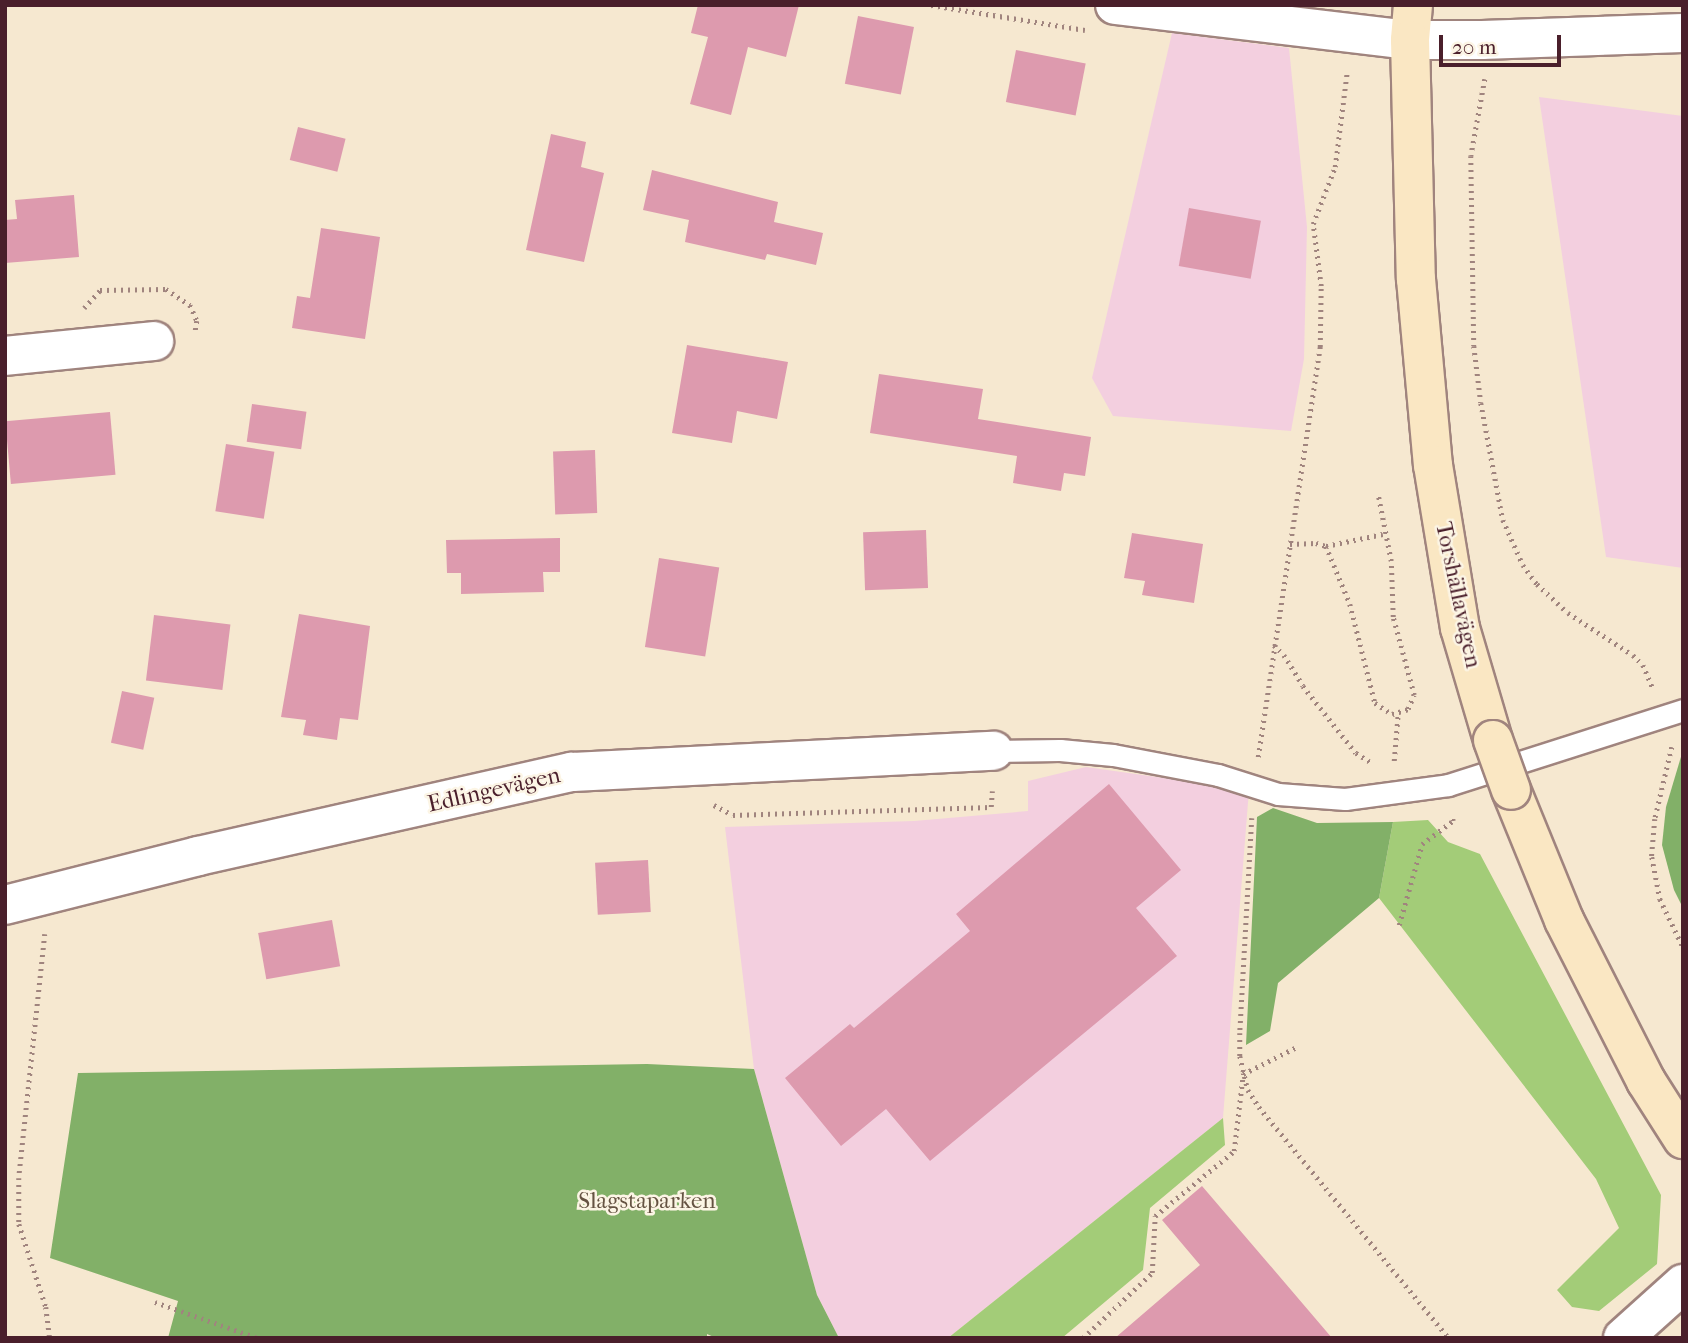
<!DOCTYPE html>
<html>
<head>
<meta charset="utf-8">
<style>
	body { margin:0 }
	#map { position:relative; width:1688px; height:1343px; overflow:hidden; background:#f6e8d0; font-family:"IM FELL French Canon",serif }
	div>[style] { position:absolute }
	.built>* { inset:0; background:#f3cfdf }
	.green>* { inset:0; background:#a3cc78 }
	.forest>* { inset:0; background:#82b068 }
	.building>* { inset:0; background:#dd9aae; transform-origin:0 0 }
	.path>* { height:4.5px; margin-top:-2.25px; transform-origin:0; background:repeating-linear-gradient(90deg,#a0847e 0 2px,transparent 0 7px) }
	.roads { filter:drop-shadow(2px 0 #a0847e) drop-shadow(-2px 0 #a0847e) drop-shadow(0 2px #a0847e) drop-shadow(0 -2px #a0847e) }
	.service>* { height:21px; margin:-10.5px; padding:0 10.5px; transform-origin:10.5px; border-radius:10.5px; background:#fff }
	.minor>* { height:38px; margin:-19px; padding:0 19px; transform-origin:19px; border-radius:19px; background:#fff }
	.secondary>* { height:38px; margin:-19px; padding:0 19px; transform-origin:19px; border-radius:19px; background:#fae7c3 }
	.bridges { filter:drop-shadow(2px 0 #a0847e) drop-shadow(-2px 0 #a0847e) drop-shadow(0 2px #a0847e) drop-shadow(0 -2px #a0847e) }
	.secondary-bridge>* { height:38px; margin:-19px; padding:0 19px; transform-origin:19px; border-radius:19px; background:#fae7c3 }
	span { translate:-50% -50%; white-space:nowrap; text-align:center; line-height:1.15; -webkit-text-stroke:5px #fcf5e5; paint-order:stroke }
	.street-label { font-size:23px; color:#4a1f2b }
	.park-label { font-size:23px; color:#655342 }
	.frame { position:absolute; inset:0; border:7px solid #4a1f2b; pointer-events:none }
	.scale { position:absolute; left:1439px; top:35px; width:122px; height:32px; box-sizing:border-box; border:4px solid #4a1f2b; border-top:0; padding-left:9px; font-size:21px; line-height:24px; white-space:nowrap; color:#4a1f2b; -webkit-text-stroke:5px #fcf5e5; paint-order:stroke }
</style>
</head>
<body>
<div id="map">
	<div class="built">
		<i style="clip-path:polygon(1172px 33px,1289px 48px,1307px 227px,1304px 359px,1291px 431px,1113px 416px,1092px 378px)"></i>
		<i style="clip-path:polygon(1539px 97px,1683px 116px,1683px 568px,1606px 557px)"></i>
		<i style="clip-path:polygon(1086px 767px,1249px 790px,1223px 1118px,948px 1338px,839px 1338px,817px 1295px,754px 1069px,725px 827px,914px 821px,1028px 811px,1028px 781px)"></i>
	</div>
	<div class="green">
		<i style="clip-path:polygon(1428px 820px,1448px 842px,1480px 854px,1661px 1195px,1657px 1264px,1599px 1311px,1572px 1307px,1557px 1290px,1619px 1228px,1596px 1179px,1379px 898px,1393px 822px)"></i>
		<i style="clip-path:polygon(1223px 1118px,1225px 1145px,1150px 1208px,1143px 1270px,1062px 1338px,948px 1338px)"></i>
	</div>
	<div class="forest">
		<i style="clip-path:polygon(1683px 750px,1683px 908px,1674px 890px,1662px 845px,1666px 807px)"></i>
		<i style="clip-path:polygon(1273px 808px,1317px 823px,1393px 822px,1379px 898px,1278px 983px,1270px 1031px,1246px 1045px,1257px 817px)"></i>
		<i style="clip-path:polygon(647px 1064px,754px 1069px,817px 1295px,839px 1338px,716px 1338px,707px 1334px,707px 1338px,168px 1338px,178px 1301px,50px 1258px,78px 1073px)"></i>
	</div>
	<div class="building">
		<i style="clip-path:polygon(698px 5px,799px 5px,786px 57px,748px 47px,731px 115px,690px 104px,708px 37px,691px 33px)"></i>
		<i style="left:858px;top:16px;width:57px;height:69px;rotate:11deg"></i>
		<i style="left:1016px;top:50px;width:71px;height:53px;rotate:11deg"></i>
		<i style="left:298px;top:127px;width:49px;height:34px;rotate:14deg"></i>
		<i style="clip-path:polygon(551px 134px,586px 142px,581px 167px,604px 173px,584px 262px,526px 250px)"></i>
		<i style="clip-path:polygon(652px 170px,778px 202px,774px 222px,823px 233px,816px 265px,767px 254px,765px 260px,685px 242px,689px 220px,643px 210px)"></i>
		<i style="clip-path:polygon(74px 195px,79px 257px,5px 263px,5px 220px,17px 219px,15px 200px)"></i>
		<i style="left:1189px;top:208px;width:73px;height:59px;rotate:10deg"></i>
		<i style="clip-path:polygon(321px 228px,380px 237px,365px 339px,292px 328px,297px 296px,310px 298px)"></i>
		<i style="clip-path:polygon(687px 345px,788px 362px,777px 419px,737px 411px,732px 443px,672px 433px)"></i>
		<i style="clip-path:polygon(879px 374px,983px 389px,978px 419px,1091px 437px,1085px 476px,1064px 473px,1061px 491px,1013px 483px,1017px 456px,870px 433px)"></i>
		<i style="left:252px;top:404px;width:55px;height:38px;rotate:8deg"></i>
		<i style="left:110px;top:412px;width:63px;height:105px;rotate:85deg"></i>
		<i style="left:226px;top:444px;width:49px;height:68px;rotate:9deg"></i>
		<i style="left:595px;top:450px;width:63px;height:42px;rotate:88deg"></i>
		<i style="left:926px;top:530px;width:58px;height:63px;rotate:88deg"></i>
		<i style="clip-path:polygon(1132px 533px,1203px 544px,1194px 603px,1142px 595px,1145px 581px,1124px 578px)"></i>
		<i style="clip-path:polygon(560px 538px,560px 572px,543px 572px,544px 592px,461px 594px,461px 573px,447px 573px,446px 540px)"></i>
		<i style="left:659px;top:558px;width:61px;height:90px;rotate:9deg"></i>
		<i style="clip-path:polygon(299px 614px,370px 626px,358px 720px,340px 718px,337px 740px,303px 735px,306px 720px,281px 717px)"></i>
		<i style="left:154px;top:615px;width:77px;height:66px;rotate:7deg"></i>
		<i style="left:122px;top:691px;width:33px;height:53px;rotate:12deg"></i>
		<i style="clip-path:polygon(1109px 784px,1181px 870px,1136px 908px,1177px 956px,930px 1161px,886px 1109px,841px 1146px,785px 1078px,850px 1024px,854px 1028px,970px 931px,956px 914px)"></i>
		<i style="left:648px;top:860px;width:52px;height:53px;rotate:87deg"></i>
		<i style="left:332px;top:920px;width:47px;height:75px;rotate:80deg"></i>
		<i style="clip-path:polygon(1202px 1186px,1274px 1270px,1332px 1338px,1115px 1338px,1200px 1265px,1162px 1220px)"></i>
	</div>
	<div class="path">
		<i style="left:931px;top:5px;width:156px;rotate:9.2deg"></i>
		<i style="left:1485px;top:79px;width:78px;rotate:100.3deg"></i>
		<i style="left:1471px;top:156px;width:190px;rotate:89.1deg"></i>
		<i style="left:1474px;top:346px;width:57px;rotate:83deg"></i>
		<i style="left:1481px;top:403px;width:119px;rotate:79.4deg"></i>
		<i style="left:1503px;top:520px;width:49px;rotate:66deg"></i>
		<i style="left:1523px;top:565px;width:24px;rotate:54deg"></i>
		<i style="left:1537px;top:584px;width:42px;rotate:43.1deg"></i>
		<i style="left:1568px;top:613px;width:77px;rotate:32.9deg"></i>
		<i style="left:1633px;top:655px;width:14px;rotate:45deg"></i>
		<i style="left:1643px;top:665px;width:25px;rotate:67deg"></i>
		<i style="left:84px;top:308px;width:24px;rotate:-48deg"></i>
		<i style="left:100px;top:290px;width:66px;rotate:-0.9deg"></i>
		<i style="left:166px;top:289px;width:29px;rotate:34deg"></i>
		<i style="left:190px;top:305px;width:17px;rotate:66deg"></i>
		<i style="left:197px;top:321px;width:12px;rotate:99deg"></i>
		<i style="left:1290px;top:544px;width:26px;rotate:-2deg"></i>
		<i style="left:1316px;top:543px;width:10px;rotate:17deg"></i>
		<i style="left:1326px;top:546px;width:63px;rotate:67.5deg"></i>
		<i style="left:1350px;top:604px;width:102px;rotate:75.8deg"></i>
		<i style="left:1375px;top:703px;width:20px;rotate:33deg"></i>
		<i style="left:1392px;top:714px;width:17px;rotate:-17deg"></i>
		<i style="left:1408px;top:709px;width:15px;rotate:-67deg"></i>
		<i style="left:1414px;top:695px;width:81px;rotate:-105.1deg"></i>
		<i style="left:1393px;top:617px;width:56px;rotate:-92deg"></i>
		<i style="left:1391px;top:561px;width:67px;rotate:-101.1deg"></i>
		<i style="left:1326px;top:546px;width:58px;rotate:-11.9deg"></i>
		<i style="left:1274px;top:645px;width:14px;rotate:45deg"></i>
		<i style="left:1284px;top:655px;width:36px;rotate:58deg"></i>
		<i style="left:1303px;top:686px;width:85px;rotate:51.7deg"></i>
		<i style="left:1356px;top:753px;width:19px;rotate:32deg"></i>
		<i style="left:1672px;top:747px;width:74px;rotate:103.3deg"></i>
		<i style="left:1655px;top:819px;width:38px;rotate:95deg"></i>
		<i style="left:1652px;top:857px;width:43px;rotate:79.2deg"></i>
		<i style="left:1660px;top:899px;width:53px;rotate:64.4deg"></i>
		<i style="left:1258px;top:757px;width:415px;rotate:-81.4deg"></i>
		<i style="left:1320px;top:347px;width:61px;rotate:-89.1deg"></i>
		<i style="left:1321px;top:286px;width:63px;rotate:-97.4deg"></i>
		<i style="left:1313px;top:224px;width:61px;rotate:-68.9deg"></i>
		<i style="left:1335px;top:167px;width:96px;rotate:-82.8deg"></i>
		<i style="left:1394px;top:761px;width:48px;rotate:-85.2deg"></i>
		<i style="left:714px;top:805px;width:21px;rotate:28deg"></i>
		<i style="left:733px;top:815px;width:258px;rotate:-1.8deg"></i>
		<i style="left:991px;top:807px;width:16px;rotate:-86deg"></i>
		<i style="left:1252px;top:818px;width:215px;rotate:93.2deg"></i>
		<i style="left:1240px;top:1033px;width:23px;rotate:90deg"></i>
		<i style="left:1240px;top:1056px;width:35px;rotate:77deg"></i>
		<i style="left:1248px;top:1090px;width:20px;rotate:57deg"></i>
		<i style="left:1259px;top:1107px;width:299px;rotate:50.6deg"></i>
		<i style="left:1399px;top:925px;width:84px;rotate:-74.1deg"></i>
		<i style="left:1422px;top:844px;width:39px;rotate:-37deg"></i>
		<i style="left:1453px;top:821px;width:4px;rotate:-104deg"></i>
		<i style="left:45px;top:934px;width:245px;rotate:96.1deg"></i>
		<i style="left:19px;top:1178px;width:46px;rotate:90deg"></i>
		<i style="left:19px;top:1224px;width:87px;rotate:72deg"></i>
		<i style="left:46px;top:1307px;width:31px;rotate:83deg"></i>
		<i style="left:155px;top:1302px;width:109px;rotate:19.3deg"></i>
		<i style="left:1083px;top:1338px;width:95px;rotate:-43.3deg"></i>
		<i style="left:1152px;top:1273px;width:57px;rotate:-87deg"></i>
		<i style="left:1155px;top:1216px;width:102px;rotate:-39.4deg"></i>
		<i style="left:1234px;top:1151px;width:78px;rotate:-83.3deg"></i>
		<i style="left:1243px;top:1074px;width:60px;rotate:-26.6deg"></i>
	</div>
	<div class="roads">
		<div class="service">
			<i style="left:993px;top:751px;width:67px;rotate:-0.9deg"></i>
			<i style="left:1060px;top:750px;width:53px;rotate:5.4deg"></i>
			<i style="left:1113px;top:755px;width:107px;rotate:10.8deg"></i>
			<i style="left:1218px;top:775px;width:63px;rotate:17.6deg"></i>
			<i style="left:1278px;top:794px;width:67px;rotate:4.3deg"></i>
			<i style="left:1345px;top:799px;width:104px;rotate:-7.7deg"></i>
			<i style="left:1448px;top:785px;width:247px;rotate:-17.7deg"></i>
		</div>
		<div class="minor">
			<i style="left:1115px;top:5px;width:297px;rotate:6.8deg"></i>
			<i style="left:1410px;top:40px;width:72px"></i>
			<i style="left:1482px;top:40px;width:201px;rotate:-2deg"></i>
			<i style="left:5px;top:356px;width:150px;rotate:-5.7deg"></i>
			<i style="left:5px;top:905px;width:199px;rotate:-14.2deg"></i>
			<i style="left:198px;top:856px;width:383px;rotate:-12.7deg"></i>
			<i style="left:572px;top:772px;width:422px;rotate:-2.9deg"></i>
			<i style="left:1623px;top:1338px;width:81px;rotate:-42deg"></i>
		</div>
		<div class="secondary">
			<i style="left:1413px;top:5px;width:35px;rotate:95deg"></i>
			<i style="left:1410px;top:40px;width:239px;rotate:88.6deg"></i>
			<i style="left:1416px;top:279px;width:187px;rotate:84.8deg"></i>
			<i style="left:1433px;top:465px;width:165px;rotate:80.6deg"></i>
			<i style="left:1460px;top:628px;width:117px;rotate:73.6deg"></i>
			<i style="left:1511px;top:790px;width:140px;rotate:67.8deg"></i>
			<i style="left:1564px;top:920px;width:181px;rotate:63deg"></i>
			<i style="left:1646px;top:1081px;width:69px;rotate:57.5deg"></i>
		</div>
	</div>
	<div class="bridges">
		<div class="secondary-bridge">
			<i style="left:1493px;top:740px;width:53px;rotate:70.2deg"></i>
		</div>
	</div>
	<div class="street-label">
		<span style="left:1458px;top:595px;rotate:78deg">Torshällavägen</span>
		<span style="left:494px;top:790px;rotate:-13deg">Edlingevägen</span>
	</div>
	<div class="park-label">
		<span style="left:647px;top:1201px">Slagstaparken</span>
	</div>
	<div class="frame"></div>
	<div class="scale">20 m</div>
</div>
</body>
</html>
